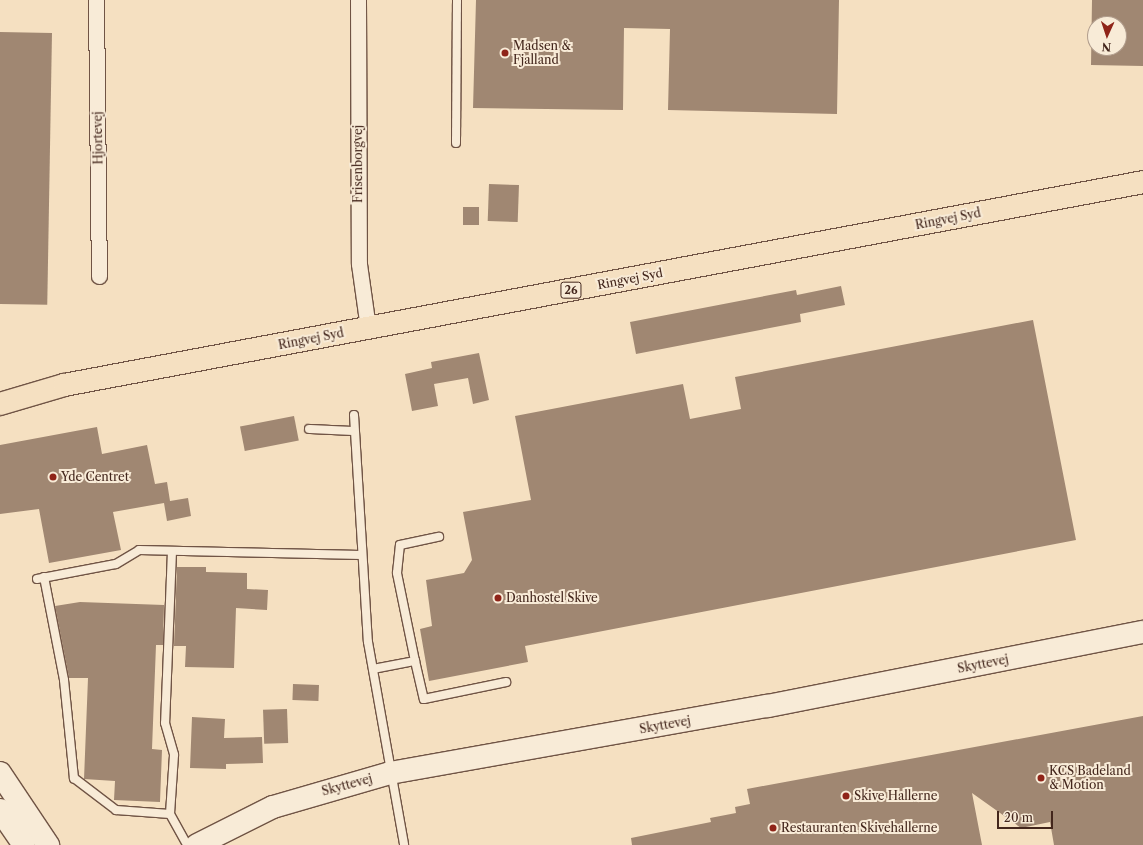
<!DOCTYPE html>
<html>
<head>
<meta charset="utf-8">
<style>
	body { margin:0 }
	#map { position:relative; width:1143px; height:845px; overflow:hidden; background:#f5e0c1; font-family:"Libre Caslon Text",serif }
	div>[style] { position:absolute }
	.building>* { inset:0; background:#a08772; transform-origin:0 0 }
	.roads { filter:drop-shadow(1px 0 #705445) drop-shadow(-1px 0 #705445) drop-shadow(0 1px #705445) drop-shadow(0 -1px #705445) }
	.lane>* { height:8px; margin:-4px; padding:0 4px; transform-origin:4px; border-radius:4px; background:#f8ebd7 }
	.street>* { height:15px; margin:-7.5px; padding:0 7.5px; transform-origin:7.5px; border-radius:7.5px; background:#f8ebd7 }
	.secondary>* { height:22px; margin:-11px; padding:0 11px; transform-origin:11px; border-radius:11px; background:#f8ebd7 }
	.primary>* { height:22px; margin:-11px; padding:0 11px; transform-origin:11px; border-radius:11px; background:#f5e0c1 }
	.dots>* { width:11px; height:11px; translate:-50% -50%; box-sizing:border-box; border:2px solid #f8ebd7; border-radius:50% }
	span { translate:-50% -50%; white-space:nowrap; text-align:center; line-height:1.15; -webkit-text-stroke:4px #f8ebd7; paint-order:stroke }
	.shield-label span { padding:1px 3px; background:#f8ebd7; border:1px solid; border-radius:3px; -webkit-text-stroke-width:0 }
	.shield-label { font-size:11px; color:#43261c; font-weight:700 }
	.poi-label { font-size:12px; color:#43261c }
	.left { translate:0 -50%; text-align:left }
	.street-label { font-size:12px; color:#43261c }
	.north { position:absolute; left:1087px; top:16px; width:40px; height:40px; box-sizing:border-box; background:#f8ebd7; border:1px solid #b09c8c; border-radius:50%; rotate:183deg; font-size:11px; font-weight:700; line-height:16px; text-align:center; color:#43261c }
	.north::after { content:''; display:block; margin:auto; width:14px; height:18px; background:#8f2418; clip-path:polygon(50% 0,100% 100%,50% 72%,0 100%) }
	.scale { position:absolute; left:997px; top:811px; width:56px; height:18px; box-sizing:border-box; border:2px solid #43261c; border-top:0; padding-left:5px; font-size:12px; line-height:14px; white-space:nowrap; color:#43261c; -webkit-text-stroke:3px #f8ebd7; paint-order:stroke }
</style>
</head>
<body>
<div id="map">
	<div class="building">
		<i style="clip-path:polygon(476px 0,839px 0,837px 114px,668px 110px,670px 29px,624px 28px,623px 110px,473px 108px)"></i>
		<i style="clip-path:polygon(evenodd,1092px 0,1143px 0,1143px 66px,1091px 65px,1092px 0,1095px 24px,1119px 24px,1119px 48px,1095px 48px,1095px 24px)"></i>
		<i style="left:0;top:32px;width:52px;height:272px;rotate:1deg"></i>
		<i style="left:489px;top:184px;width:30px;height:37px;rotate:2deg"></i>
		<i style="left:463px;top:207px;width:16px;height:18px"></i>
		<i style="clip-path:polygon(841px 286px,845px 305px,800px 314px,801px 322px,636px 354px,630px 322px,796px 290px,797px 295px)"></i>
		<i style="clip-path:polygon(1033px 320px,1076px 540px,525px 646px,528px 662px,429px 681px,420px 629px,432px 626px,426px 580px,464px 573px,472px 560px,463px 512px,531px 500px,515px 416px,683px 384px,690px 419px,741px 409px,735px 377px)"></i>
		<i style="clip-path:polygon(479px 353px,489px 400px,473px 404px,468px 378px,434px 384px,438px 406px,412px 411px,405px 374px,432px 368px,431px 362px)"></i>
		<i style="left:294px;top:416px;width:25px;height:55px;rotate:79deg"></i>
		<i style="clip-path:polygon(97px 427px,102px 454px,147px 445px,155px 484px,167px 482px,170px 501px,188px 498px,191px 516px,167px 521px,164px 503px,113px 512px,121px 550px,49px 563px,39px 509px,0 514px,0 445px)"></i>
		<i style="clip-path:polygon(177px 567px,206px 567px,206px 572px,247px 573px,247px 589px,268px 590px,267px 610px,236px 608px,234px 668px,185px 667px,186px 646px,174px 646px)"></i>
		<i style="clip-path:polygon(80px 602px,164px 605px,163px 645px,156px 645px,152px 749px,162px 750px,160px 802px,114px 800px,115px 781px,84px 779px,88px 678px,69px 678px,55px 606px)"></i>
		<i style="left:293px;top:684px;width:26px;height:16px;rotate:2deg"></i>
		<i style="left:287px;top:709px;width:34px;height:24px;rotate:88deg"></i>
		<i style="clip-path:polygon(1143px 716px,1143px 845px,1054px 845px,1050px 822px,1021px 828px,972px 793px,982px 845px,632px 845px,631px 838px,711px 822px,710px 818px,736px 813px,735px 807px,750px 804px,747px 789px)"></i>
		<i style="clip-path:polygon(192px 717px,225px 719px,224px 738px,262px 737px,263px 763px,226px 764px,226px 769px,190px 768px)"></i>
	</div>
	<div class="roads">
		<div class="lane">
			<i style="left:456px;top:143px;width:143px;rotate:-89.6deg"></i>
			<i style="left:354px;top:415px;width:227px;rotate:86.5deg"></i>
			<i style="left:368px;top:642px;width:206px;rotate:79.9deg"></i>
			<i style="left:309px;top:429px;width:45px;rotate:2.5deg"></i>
			<i style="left:172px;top:551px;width:172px;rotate:92.3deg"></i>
			<i style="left:165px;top:723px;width:33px;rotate:74deg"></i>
			<i style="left:174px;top:755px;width:59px;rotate:93.9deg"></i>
			<i style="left:170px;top:814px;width:35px;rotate:61deg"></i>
			<i style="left:44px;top:577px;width:105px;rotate:79deg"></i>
			<i style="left:64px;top:680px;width:99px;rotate:84.2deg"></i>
			<i style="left:74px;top:778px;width:53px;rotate:37.3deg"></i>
			<i style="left:116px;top:810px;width:54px;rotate:4.2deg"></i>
			<i style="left:37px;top:579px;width:80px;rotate:-10.8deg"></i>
			<i style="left:116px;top:564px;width:27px;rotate:-31deg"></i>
			<i style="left:139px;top:550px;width:222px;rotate:1.3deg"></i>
			<i style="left:415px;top:661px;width:90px;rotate:-101.6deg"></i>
			<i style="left:397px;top:573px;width:28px;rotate:-84deg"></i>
			<i style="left:400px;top:545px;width:40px;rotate:-12deg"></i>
			<i style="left:373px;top:669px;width:43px;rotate:-10.8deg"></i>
			<i style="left:415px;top:661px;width:39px;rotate:77deg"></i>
			<i style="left:424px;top:699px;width:84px;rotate:-11.7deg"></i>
		</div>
		<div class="street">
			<i style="left:96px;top:0;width:276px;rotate:89.4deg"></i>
			<i style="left:358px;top:0;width:264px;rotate:89.8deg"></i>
			<i style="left:359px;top:264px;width:65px;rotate:82deg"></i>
		</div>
		<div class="secondary">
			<i style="left:0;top:773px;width:87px;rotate:56.3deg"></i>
			<i style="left:0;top:810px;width:42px;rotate:55.6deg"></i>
			<i style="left:197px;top:845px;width:85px;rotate:-26.6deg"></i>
			<i style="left:273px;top:807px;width:122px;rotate:-16.2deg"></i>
			<i style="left:390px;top:773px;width:384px;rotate:-10.1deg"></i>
			<i style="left:768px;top:706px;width:382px;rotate:-11.2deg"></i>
		</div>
		<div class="primary">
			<i style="left:0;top:404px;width:67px;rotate:-16.5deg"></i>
			<i style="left:64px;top:385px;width:1098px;rotate:-10.65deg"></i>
		</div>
	</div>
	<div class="dots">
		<i style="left:505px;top:53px;background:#8f2418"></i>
		<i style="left:53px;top:477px;background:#8f2418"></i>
		<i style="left:498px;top:598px;background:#8f2418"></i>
		<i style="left:1041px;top:778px;background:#8f2418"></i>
		<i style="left:846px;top:796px;background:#8f2418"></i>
		<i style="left:773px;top:828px;background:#8f2418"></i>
	</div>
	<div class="shield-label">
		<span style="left:571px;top:290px">26</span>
	</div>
	<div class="poi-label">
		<span class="left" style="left:513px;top:53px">Madsen &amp;<br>Fjalland</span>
		<span class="left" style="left:61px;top:477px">Yde Centret</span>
		<span class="left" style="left:506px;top:598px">Danhostel Skive</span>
		<span class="left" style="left:1049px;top:778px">KCS Badeland<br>&amp; Motion</span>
		<span class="left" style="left:854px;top:796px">Skive Hallerne</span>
		<span class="left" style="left:781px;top:828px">Restauranten Skivehallerne</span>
	</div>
	<div class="street-label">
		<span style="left:98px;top:138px;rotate:-91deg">Hjortevej</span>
		<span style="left:358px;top:164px;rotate:-90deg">Frisenborgvej</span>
		<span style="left:948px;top:219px;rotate:-11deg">Ringvej Syd</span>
		<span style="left:630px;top:279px;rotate:-11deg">Ringvej Syd</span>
		<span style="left:311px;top:339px;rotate:-11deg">Ringvej Syd</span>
		<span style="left:983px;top:664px;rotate:-11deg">Skyttevej</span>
		<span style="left:665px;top:725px;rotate:-10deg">Skyttevej</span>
		<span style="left:347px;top:785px;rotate:-15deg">Skyttevej</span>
	</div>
	<div class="north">N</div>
	<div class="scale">20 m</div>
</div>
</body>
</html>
